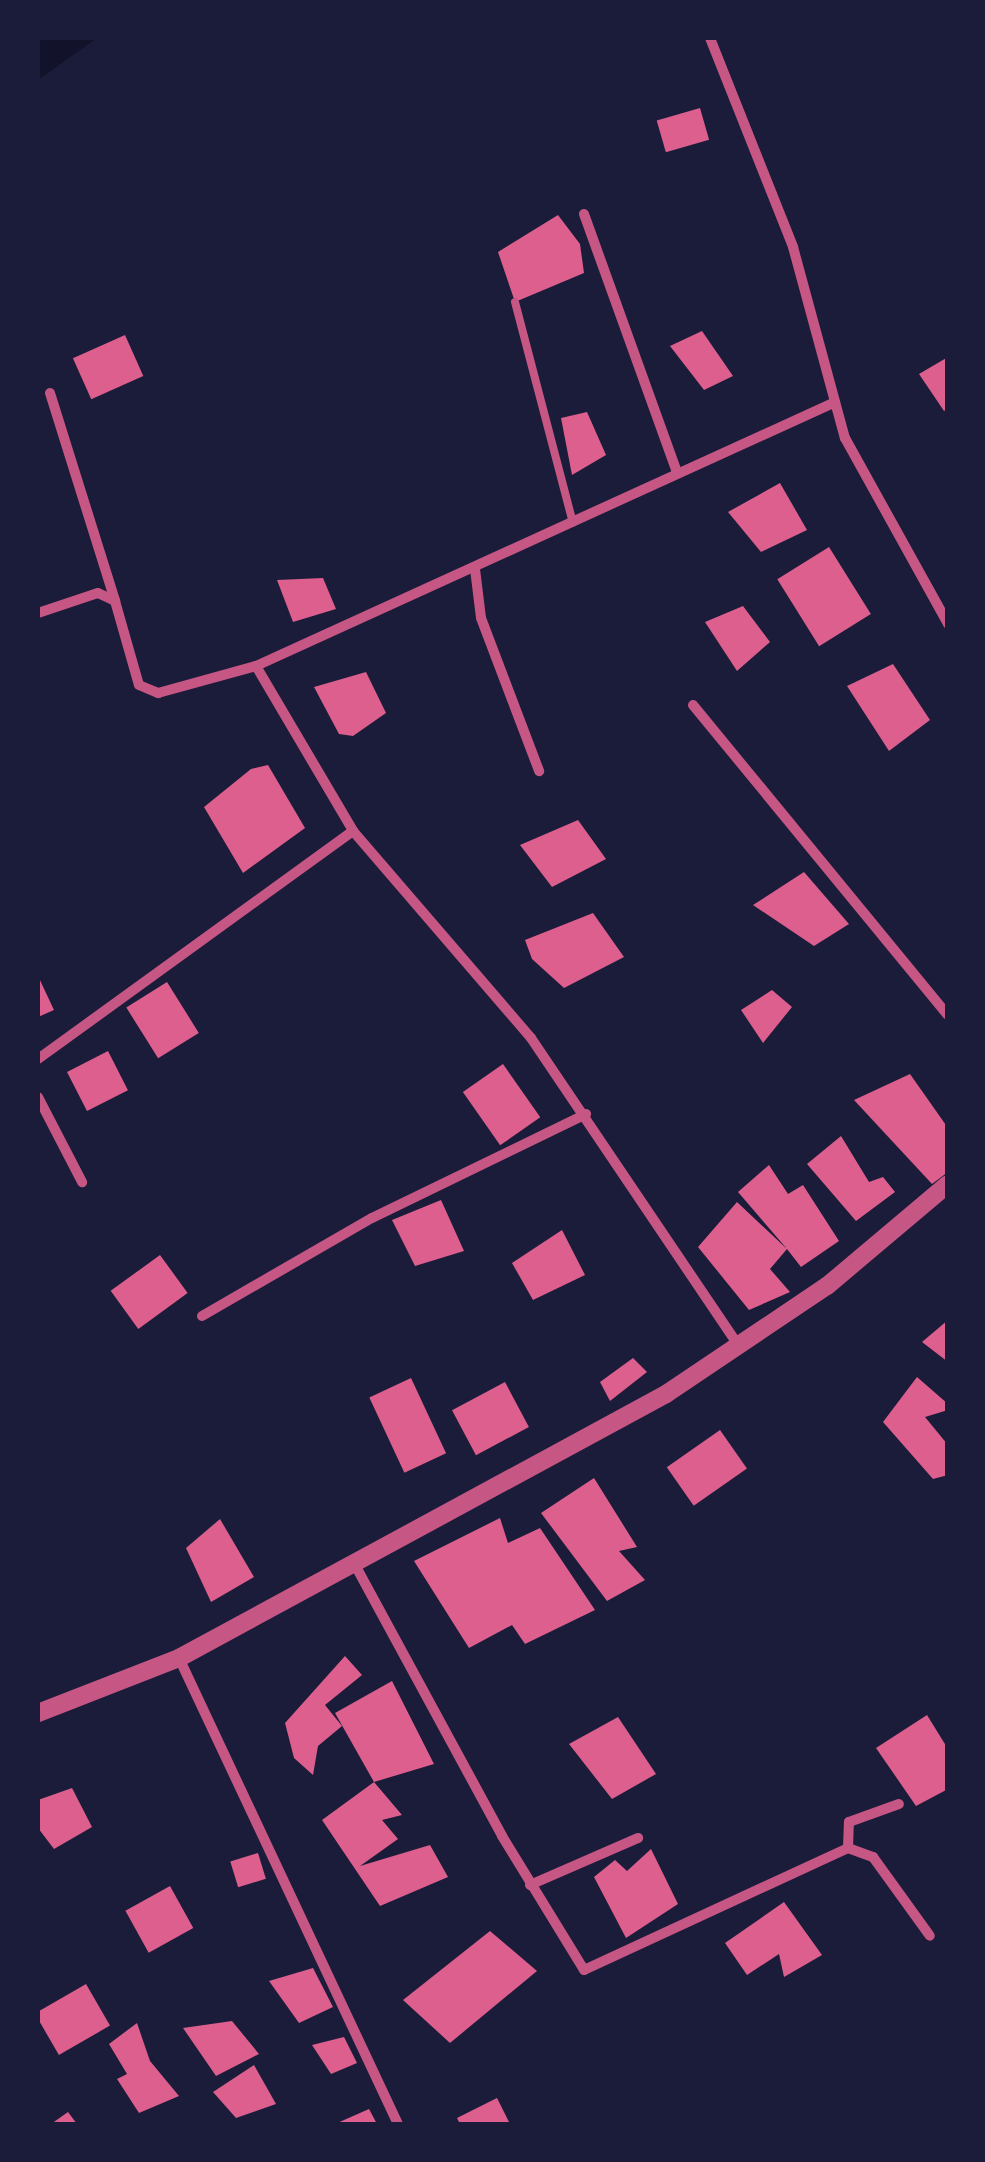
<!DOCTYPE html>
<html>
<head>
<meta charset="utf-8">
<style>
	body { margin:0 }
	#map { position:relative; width:985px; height:2162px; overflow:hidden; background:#1b1b3a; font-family:Bitter,serif }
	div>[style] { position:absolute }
	.water>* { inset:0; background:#12122b }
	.building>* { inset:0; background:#dd5f8e; transform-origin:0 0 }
	.service>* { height:8px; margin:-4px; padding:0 4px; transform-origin:4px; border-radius:4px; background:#c65784 }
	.minor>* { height:10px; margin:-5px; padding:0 5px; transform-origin:5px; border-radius:5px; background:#c65784 }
	.tertiary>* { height:18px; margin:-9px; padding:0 9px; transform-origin:9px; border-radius:9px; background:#c65784 }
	span { translate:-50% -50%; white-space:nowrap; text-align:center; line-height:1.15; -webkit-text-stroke:8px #1b1b3a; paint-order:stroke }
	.frame { position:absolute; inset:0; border:40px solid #1b1b3a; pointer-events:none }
</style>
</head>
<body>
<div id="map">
	<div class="water">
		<i style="clip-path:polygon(38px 38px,97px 38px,38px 80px)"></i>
	</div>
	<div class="building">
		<i style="left:700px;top:108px;width:33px;height:45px;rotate:74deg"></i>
		<i style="clip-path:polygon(558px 215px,580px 244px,584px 273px,515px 302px,498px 252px)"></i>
		<i style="clip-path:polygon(702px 331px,733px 376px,704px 390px,670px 346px)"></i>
		<i style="left:125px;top:335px;width:45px;height:57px;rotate:66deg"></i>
		<i style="clip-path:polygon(948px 357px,948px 409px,944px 411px,919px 374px)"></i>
		<i style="clip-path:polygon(587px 412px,606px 455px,572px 475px,561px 418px)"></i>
		<i style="clip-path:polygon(780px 483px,807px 530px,761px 552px,728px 512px)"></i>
		<i style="left:829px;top:547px;width:79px;height:61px;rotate:58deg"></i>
		<i style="clip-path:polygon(323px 578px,336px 609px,293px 622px,277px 580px)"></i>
		<i style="clip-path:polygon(743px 606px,770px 642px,737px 671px,705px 622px)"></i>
		<i style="clip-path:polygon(893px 664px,930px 720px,889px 751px,847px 686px)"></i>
		<i style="clip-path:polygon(366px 672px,386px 713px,353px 736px,339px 734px,314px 687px)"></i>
		<i style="clip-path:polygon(268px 765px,305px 828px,243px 873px,204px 807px,251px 769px)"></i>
		<i style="clip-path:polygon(578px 820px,606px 859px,552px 887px,520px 845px)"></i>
		<i style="clip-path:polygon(804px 872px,849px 924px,814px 946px,753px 905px)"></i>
		<i style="clip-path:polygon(593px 913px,624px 957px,564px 988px,532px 959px,525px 940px)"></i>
		<i style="clip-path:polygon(38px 976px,54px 1010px,38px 1017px)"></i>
		<i style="left:167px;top:982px;width:60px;height:48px;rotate:58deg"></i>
		<i style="clip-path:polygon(772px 990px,792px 1007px,763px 1043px,741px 1010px)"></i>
		<i style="left:108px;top:1051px;width:44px;height:46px;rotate:63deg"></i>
		<i style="left:503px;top:1064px;width:65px;height:49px;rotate:55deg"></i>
		<i style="clip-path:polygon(910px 1074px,948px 1128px,948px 1172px,932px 1184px,854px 1100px)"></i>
		<i style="clip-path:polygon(841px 1136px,869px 1182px,883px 1177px,895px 1192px,856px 1221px,807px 1164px)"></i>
		<i style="clip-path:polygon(769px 1165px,788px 1194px,803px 1185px,839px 1241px,801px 1267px,787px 1249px,770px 1269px,790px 1292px,749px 1310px,698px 1247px,737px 1202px,787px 1249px,738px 1192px)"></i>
		<i style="clip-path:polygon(441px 1200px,464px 1251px,415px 1266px,392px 1220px)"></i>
		<i style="clip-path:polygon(562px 1230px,585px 1275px,533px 1300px,512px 1263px)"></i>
		<i style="left:160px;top:1255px;width:47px;height:61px;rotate:54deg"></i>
		<i style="clip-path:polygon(948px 1320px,948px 1362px,922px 1342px)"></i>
		<i style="clip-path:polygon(633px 1358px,647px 1372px,610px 1401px,600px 1382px)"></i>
		<i style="clip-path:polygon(917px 1377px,948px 1404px,948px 1410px,925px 1417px,948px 1445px,948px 1475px,933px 1479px,883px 1422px)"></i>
		<i style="left:411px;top:1378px;width:83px;height:46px;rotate:65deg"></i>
		<i style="left:505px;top:1382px;width:51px;height:60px;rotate:62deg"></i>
		<i style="left:720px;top:1430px;width:47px;height:65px;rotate:55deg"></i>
		<i style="clip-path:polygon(594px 1478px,637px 1547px,619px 1551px,645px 1580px,607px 1601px,541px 1513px)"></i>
		<i style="clip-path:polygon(500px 1518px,508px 1543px,540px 1528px,595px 1610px,525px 1644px,512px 1625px,469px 1648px,414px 1561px)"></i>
		<i style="clip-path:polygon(220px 1519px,254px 1577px,211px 1602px,186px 1548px)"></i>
		<i style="clip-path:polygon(345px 1656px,362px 1675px,325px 1705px,342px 1726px,318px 1746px,313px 1775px,294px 1758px,285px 1723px)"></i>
		<i style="clip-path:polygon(392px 1681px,434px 1764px,374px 1782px,402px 1815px,382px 1820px,398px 1839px,360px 1866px,430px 1845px,448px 1877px,380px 1906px,322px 1820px,374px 1782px,335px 1713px)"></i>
		<i style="clip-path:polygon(927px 1715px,948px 1749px,948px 1789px,916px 1806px,876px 1748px)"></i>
		<i style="clip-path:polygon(618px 1717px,656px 1774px,612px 1799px,569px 1744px)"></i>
		<i style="clip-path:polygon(72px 1788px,92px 1827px,54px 1849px,38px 1828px,38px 1800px)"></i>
		<i style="clip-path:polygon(651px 1849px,678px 1904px,626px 1938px,594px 1877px,615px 1860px,627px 1871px)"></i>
		<i style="left:258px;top:1853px;width:27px;height:29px;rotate:73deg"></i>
		<i style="left:170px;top:1886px;width:48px;height:51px;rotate:61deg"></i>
		<i style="clip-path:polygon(784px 1902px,822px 1955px,784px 1977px,779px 1954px,747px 1975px,725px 1943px)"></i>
		<i style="clip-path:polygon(490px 1931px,537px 1971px,450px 2043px,403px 2000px)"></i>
		<i style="clip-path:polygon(313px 1968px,333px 2007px,299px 2023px,269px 1981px)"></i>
		<i style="left:86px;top:1984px;width:48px;height:59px;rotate:60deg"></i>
		<i style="clip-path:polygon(232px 2021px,259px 2054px,216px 2076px,183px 2028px)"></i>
		<i style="clip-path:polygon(137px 2023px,150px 2061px,179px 2096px,139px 2113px,117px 2079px,127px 2074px,109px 2044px)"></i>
		<i style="clip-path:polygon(344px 2037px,357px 2063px,331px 2074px,312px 2045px)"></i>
		<i style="clip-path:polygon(254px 2065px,276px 2104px,236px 2118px,213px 2092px)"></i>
		<i style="clip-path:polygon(497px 2098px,510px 2124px,460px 2124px,457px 2118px)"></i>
		<i style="clip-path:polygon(369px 2109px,377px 2124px,335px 2124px)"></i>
		<i style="clip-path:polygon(68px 2112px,77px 2124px,51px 2124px)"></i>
	</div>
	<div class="service">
		<i style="left:515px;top:302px;width:228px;rotate:75.3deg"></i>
	</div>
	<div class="minor">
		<i style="left:710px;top:38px;width:225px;rotate:68.3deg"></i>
		<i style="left:793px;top:247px;width:198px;rotate:74.8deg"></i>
		<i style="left:845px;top:438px;width:213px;rotate:61deg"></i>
		<i style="left:584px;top:214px;width:274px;rotate:70.2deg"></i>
		<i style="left:50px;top:393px;width:218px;rotate:72.6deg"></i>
		<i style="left:475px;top:569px;width:49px;rotate:83deg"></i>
		<i style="left:481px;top:618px;width:164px;rotate:69.2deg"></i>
		<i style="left:38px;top:613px;width:63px;rotate:-18.4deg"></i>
		<i style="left:98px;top:593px;width:19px;rotate:25deg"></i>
		<i style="left:115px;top:601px;width:87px;rotate:74.1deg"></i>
		<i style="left:139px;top:685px;width:21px;rotate:23deg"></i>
		<i style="left:158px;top:693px;width:102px;rotate:-15.4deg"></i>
		<i style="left:256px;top:666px;width:634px;rotate:-24.5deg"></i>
		<i style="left:256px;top:666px;width:191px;rotate:59.5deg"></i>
		<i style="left:353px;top:831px;width:273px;rotate:49.3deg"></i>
		<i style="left:531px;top:1038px;width:372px;rotate:56deg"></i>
		<i style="left:693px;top:705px;width:401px;rotate:50.6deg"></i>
		<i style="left:38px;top:1059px;width:389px;rotate:-35.9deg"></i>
		<i style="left:38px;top:1097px;width:96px;rotate:62.6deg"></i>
		<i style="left:202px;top:1316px;width:196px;rotate:-30deg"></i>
		<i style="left:372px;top:1218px;width:238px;rotate:-25.9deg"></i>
		<i style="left:354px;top:1563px;width:311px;rotate:61.5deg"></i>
		<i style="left:502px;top:1836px;width:157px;rotate:58.5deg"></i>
		<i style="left:584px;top:1970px;width:291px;rotate:-24.8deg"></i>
		<i style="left:848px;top:1848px;width:27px;rotate:20deg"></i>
		<i style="left:873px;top:1857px;width:97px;rotate:54.2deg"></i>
		<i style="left:179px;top:1658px;width:515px;rotate:64.83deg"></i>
		<i style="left:848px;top:1848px;width:26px;rotate:-88deg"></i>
		<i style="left:849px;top:1822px;width:53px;rotate:-19.8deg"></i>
		<i style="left:530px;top:1885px;width:118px;rotate:-23.5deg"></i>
	</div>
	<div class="tertiary">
		<i style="left:38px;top:1713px;width:151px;rotate:-21.3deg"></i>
		<i style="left:179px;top:1658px;width:554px;rotate:-28.46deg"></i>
		<i style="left:666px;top:1394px;width:194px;rotate:-33.9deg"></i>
		<i style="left:827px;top:1286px;width:158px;rotate:-40.1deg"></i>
	</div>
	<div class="frame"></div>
</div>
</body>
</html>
